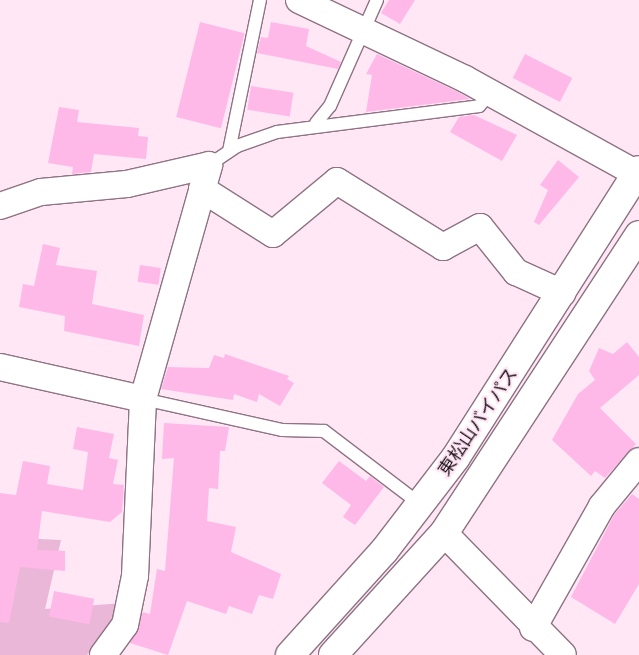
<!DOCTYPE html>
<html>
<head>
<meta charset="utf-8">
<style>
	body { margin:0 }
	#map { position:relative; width:639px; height:655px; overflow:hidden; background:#ffe7f6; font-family:"PT Sans Narrow","Noto Sans JP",sans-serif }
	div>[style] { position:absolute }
	.green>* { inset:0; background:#eab7d9 }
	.building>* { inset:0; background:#ffb9e8; transform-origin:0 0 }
	.roads { filter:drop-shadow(1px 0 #8e7384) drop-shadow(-1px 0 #8e7384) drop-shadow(0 1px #8e7384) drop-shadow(0 -1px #8e7384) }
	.service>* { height:12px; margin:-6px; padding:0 6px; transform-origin:6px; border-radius:6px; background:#fff }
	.minor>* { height:26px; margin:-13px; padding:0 13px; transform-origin:13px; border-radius:13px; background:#fff }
	.trunk>* { height:28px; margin:-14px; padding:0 14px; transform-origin:14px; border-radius:14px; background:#fff }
	span { translate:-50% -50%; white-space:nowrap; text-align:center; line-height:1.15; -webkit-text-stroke:4.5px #ffe7f6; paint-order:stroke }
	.street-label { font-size:18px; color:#190f16 }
</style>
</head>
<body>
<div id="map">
	<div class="green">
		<i style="clip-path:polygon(0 537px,61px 540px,45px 609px,123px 603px,119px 623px,87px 655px,0 655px)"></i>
	</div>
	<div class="building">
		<i style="clip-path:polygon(389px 0,415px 0,400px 24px,381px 13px)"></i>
		<i style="left:200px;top:22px;width:46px;height:98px;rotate:14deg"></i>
		<i style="clip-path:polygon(271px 22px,309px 29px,306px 46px,341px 62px,338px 69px,257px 53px,261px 37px,268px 38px)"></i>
		<i style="clip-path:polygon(377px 54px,458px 92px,470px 99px,366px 112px,372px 75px,366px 74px)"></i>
		<i style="left:525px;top:54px;width:53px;height:27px;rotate:27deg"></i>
		<i style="left:251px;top:86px;width:43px;height:24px;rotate:9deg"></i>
		<i style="clip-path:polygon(59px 107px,79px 110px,77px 122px,139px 128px,138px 136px,148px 137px,146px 159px,94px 154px,91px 172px,72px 174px,73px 167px,48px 163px)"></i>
		<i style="clip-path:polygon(474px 115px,517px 135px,502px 161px,450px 132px,459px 117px)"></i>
		<i style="clip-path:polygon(558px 160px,579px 177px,539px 225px,534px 222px,548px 190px,540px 185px)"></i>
		<i style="clip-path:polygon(43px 244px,60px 248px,56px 265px,97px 271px,92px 304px,144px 315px,139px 346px,64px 331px,65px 316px,19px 307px,23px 284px,34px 286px)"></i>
		<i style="left:140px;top:265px;width:21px;height:17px;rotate:8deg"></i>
		<i style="clip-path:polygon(627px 342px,639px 357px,639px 375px,600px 408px,636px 444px,605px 478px,595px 471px,591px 476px,552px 440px,578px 394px,595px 380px,589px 371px,599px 348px,613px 354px)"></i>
		<i style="clip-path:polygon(225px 354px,289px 376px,287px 379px,294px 383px,280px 406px,259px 394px,257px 402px,234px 394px,233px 400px,161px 389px,168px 367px,209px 368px,214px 355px,224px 358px)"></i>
		<i style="clip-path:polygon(164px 423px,229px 427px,225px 451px,220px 451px,218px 489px,209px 488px,207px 521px,236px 527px,231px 552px,281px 574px,273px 599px,259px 595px,252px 614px,229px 606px,226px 614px,187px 601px,168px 655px,130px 643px,143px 612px,150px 614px,157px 569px,165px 571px,174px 458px,162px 459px)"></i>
		<i style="clip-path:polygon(77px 427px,114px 434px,109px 458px,118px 460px,113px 484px,124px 485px,122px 512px,110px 522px,42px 511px,37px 550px,65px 551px,65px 571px,20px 567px,9px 623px,0 622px,0 493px,16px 495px,23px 461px,50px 466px,47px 484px,83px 490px,88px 452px,73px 449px)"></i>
		<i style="clip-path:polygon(339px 461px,366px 481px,370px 476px,384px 487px,355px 525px,343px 517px,351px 505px,322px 483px)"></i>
		<i style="clip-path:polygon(632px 494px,639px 499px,639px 584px,615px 624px,571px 597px,614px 515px)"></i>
		<i style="left:54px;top:591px;width:41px;height:26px;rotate:11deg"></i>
	</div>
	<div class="roads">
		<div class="service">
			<i style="left:316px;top:123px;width:22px;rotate:-51deg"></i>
			<i style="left:330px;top:106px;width:116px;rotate:-66.1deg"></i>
			<i style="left:229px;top:151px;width:154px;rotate:-78.4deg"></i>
			<i style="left:209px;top:165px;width:34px;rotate:-34deg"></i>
			<i style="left:237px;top:146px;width:42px;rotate:-19.3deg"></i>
			<i style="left:277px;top:132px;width:204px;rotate:-7.3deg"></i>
			<i style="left:479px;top:106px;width:18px;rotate:-47deg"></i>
			<i style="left:143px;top:399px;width:142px;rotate:12.6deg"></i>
			<i style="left:282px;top:430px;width:42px;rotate:1.4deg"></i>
			<i style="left:324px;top:431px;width:122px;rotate:37.3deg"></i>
		</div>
		<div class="minor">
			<i style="left:299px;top:0;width:184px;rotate:25.4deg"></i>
			<i style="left:465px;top:79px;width:199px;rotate:28.9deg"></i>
			<i style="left:202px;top:189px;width:84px;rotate:32.4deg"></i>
			<i style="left:273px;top:234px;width:83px;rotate:-39.6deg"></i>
			<i style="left:337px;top:181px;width:125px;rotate:31.9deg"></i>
			<i style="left:443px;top:247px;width:42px;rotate:-28.4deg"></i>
			<i style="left:480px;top:227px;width:58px;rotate:51.3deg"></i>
			<i style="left:516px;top:272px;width:51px;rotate:24.5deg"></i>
			<i style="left:0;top:206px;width:43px;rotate:-18.9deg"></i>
			<i style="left:41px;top:192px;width:86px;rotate:-5.3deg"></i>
			<i style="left:127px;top:184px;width:84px;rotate:-13deg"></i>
			<i style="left:0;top:367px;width:147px;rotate:12.6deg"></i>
			<i style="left:444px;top:533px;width:170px;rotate:45.7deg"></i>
			<i style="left:533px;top:628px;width:140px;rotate:-60.5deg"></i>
			<i style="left:602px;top:506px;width:58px;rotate:-50.6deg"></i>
			<i style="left:103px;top:655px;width:37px;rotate:-54deg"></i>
			<i style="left:125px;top:625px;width:50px;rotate:-78.5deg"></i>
			<i style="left:135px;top:576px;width:177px;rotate:-87.4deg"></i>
			<i style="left:143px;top:399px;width:243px;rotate:-74.2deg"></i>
		</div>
		<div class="trunk">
			<i style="left:290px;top:655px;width:140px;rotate:-47.9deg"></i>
			<i style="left:384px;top:551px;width:118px;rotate:-52.5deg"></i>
			<i style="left:456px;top:457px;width:340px;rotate:-57.5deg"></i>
			<i style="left:333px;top:655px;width:165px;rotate:-47.7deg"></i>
			<i style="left:444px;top:533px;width:356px;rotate:-56.8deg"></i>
		</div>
	</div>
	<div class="street-label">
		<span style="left:478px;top:422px;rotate:-56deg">東松山バイパス</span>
	</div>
</div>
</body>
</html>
